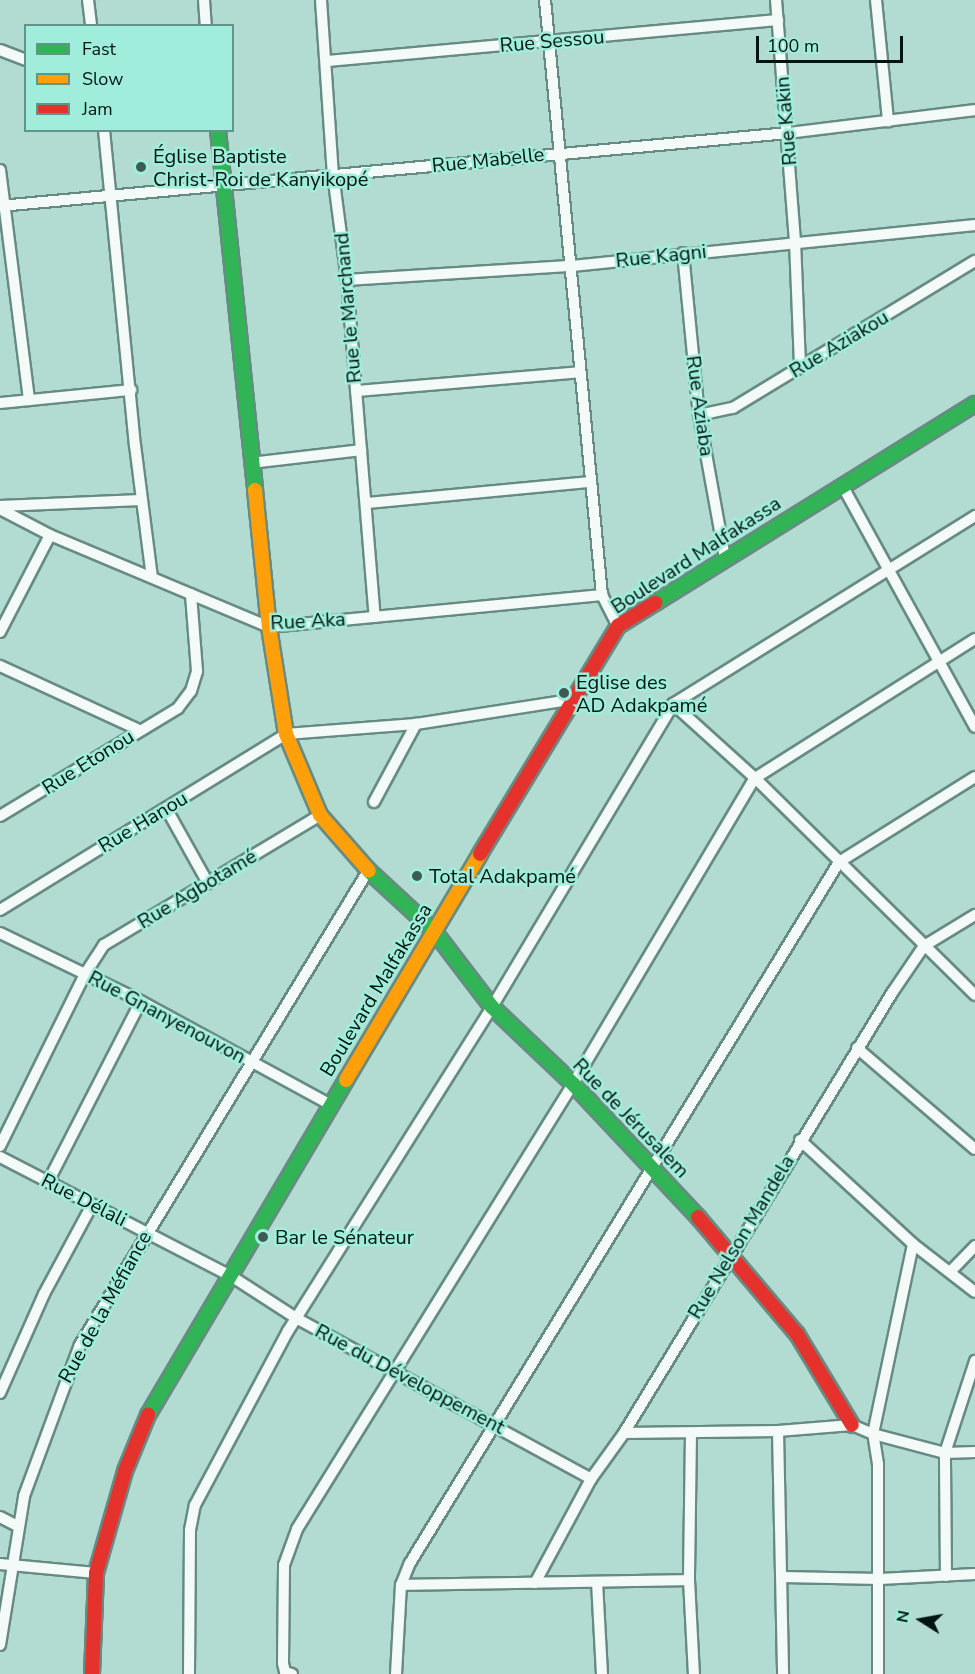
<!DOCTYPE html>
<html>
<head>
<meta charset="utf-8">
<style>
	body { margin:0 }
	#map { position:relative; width:975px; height:1674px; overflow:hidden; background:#b2dcd2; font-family:"Nunito Sans",sans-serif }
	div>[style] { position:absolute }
	.roads { filter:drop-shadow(2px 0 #678b83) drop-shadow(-2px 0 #678b83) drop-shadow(0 2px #678b83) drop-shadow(0 -2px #678b83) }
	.street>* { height:10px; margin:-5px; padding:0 5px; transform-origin:5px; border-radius:5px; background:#f3faf8 }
	.fast>* { height:14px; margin:-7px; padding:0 7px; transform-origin:7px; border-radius:7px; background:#30b455 }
	.slow>* { height:14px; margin:-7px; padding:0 7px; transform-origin:7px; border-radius:7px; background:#ff9f0a }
	.jam>* { height:14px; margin:-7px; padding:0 7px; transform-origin:7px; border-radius:7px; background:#e5322d }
	.dots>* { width:16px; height:16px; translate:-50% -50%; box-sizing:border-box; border:3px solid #a0eddb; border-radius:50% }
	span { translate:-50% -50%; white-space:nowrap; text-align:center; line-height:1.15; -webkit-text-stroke:5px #a0eddb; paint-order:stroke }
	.street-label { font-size:20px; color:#001410 }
	.poi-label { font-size:20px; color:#001410 }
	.left { translate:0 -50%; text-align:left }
	.legend { position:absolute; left:24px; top:24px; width:210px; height:108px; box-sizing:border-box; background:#a0eddb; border:2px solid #60968a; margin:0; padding:8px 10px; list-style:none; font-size:18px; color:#001410 }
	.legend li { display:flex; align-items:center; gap:12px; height:30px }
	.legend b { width:30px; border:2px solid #60968a }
	.north { position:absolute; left:891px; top:1590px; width:60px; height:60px; -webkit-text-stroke:4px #a0eddb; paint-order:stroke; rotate:281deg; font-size:16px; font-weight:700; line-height:24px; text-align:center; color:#001410 }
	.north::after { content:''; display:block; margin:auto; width:21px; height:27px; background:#001410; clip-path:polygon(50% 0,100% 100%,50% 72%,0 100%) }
	.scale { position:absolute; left:756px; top:36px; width:147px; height:27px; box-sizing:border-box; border:3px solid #001410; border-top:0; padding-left:8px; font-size:18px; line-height:21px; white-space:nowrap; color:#001410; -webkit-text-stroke:4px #a0eddb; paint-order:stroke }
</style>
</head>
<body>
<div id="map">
	<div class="roads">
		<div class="street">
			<i style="left:88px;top:0;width:26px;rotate:83deg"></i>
			<i style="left:204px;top:0;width:26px;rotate:86deg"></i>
			<i style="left:321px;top:0;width:174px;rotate:86.1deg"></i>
			<i style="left:333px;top:174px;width:107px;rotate:82.5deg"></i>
			<i style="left:347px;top:280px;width:338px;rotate:85.3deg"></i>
			<i style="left:545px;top:0;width:598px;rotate:84.53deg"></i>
			<i style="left:602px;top:595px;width:35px;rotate:63deg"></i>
			<i style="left:776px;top:0;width:242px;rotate:85.5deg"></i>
			<i style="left:795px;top:241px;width:127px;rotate:87.7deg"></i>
			<i style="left:876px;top:0;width:122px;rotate:84.3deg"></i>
			<i style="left:0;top:50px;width:28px;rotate:21deg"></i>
			<i style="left:327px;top:61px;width:453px;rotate:-5.2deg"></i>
			<i style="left:104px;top:130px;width:317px;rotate:84.4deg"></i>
			<i style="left:135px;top:445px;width:133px;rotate:82.7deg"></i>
			<i style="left:0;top:170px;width:232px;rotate:82.8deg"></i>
			<i style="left:0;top:206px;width:791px;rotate:-5.29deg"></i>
			<i style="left:788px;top:133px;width:188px;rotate:-7deg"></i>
			<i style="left:683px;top:253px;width:163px;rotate:84.4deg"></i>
			<i style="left:699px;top:415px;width:145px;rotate:79.7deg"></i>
			<i style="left:347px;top:280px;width:225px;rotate:-3.6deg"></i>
			<i style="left:572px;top:266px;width:405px;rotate:-5.8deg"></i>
			<i style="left:356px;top:391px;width:225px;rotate:-4.8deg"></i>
			<i style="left:0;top:403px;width:132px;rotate:-5.7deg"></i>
			<i style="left:699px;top:415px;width:35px;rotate:-12deg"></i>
			<i style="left:733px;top:408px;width:283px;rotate:-31.3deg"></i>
			<i style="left:251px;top:463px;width:111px;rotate:-6.7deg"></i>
			<i style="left:842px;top:485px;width:276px;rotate:61.2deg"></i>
			<i style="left:367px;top:503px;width:225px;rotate:-5.4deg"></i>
			<i style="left:0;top:506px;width:141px;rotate:-2.4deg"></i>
			<i style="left:0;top:509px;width:56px;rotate:27.5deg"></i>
			<i style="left:50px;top:535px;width:238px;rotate:22.8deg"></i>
			<i style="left:269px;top:627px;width:335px;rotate:-5.5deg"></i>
			<i style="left:0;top:632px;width:109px;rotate:-62.7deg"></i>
			<i style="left:0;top:666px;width:153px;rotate:24.7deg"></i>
			<i style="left:673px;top:704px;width:110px;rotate:42.1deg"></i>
			<i style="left:755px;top:778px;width:309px;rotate:44.6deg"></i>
			<i style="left:374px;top:802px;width:89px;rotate:-61.7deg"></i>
			<i style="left:166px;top:808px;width:86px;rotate:60.8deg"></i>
			<i style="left:0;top:816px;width:208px;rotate:-31.2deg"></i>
			<i style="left:178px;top:708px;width:21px;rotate:-53deg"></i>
			<i style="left:191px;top:691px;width:21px;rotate:-73deg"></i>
			<i style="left:197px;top:671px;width:77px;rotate:-94.5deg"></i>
			<i style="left:0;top:910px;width:336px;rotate:-31.6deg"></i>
			<i style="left:286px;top:734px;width:130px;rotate:-4.4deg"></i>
			<i style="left:416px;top:724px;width:156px;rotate:-8.9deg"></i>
			<i style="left:0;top:933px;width:148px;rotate:25.7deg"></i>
			<i style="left:133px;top:997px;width:226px;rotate:28.6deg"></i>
			<i style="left:857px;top:1048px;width:155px;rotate:40.6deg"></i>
			<i style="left:800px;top:1140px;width:154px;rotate:42.6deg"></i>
			<i style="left:913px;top:1244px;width:78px;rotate:37.7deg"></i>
			<i style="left:0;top:1146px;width:192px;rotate:-63.7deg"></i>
			<i style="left:85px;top:974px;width:35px;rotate:-57deg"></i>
			<i style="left:104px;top:945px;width:252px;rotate:-31deg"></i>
			<i style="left:0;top:1157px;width:260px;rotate:27.3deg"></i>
			<i style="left:231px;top:1276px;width:77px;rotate:32.9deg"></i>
			<i style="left:296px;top:1318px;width:336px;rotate:28.6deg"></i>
			<i style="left:48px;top:1182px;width:203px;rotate:-62.8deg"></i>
			<i style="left:950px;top:1272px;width:36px;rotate:-46deg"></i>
			<i style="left:0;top:1393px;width:108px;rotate:-66deg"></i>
			<i style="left:44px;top:1294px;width:101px;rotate:-61.7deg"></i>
			<i style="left:778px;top:1431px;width:243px;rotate:88.8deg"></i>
			<i style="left:624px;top:1433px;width:154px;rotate:-0.7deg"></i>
			<i style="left:778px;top:1431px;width:74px;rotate:-4.6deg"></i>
			<i style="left:852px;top:1425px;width:23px;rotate:23deg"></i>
			<i style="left:873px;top:1434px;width:74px;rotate:14.8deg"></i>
			<i style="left:945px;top:1453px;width:30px;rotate:-2deg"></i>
			<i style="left:691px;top:1433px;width:147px;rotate:90.8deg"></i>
			<i style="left:689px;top:1580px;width:94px;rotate:87deg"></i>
			<i style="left:0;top:1517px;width:18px;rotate:27deg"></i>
			<i style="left:0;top:1564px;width:96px;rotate:5.4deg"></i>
			<i style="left:946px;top:1576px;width:123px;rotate:-90.5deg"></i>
			<i style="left:945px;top:1453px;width:97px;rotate:-71.9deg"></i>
			<i style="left:783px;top:1577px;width:97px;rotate:1.2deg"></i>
			<i style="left:880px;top:1579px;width:95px;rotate:-3deg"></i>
			<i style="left:597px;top:1582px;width:92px;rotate:86.9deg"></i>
			<i style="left:535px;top:1583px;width:118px;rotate:-61.7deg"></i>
			<i style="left:591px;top:1479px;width:57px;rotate:-54.3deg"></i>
			<i style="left:624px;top:1433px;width:515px;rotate:-58.65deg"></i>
			<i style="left:892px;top:993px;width:57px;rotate:-55.8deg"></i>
			<i style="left:924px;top:946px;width:60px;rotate:-31.3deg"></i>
			<i style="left:401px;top:1585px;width:288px;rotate:-1deg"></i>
			<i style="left:0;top:1645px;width:151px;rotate:-80.8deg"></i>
			<i style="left:24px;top:1496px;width:161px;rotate:-69.7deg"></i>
			<i style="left:80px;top:1345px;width:555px;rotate:-58.72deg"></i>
			<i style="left:189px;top:1674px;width:144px;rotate:-89.6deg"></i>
			<i style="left:190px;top:1530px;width:25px;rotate:-79deg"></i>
			<i style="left:195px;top:1505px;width:197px;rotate:-61.9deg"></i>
			<i style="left:288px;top:1331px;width:383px;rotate:-57.8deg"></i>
			<i style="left:492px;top:1007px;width:353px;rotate:-59.1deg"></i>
			<i style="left:673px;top:704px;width:356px;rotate:-31.9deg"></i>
			<i style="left:292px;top:1674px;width:7px;rotate:-164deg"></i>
			<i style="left:285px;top:1672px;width:9px;rotate:-103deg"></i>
			<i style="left:283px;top:1663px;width:98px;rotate:-89.4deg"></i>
			<i style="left:284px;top:1565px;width:38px;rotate:-70deg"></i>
			<i style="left:297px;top:1529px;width:524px;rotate:-58.19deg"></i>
			<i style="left:573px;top:1084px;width:356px;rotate:-59.3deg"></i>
			<i style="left:755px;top:778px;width:260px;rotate:-32.3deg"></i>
			<i style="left:396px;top:1674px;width:89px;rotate:-86.8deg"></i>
			<i style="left:401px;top:1585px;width:24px;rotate:-68deg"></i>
			<i style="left:410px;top:1563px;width:822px;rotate:-58.53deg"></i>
			<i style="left:839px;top:862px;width:160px;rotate:-32deg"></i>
			<i style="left:878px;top:1674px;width:210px;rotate:-90deg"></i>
			<i style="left:878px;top:1464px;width:30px;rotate:-99deg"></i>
			<i style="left:873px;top:1434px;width:194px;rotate:-78.1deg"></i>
		</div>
		<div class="fast">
			<i style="left:218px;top:130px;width:362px;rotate:84.1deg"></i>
			<i style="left:655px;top:603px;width:377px;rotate:-31.9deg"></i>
			<i style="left:369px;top:871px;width:88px;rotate:42.7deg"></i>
			<i style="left:434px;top:931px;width:96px;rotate:52.7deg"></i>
			<i style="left:492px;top:1007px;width:112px;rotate:43.5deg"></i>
			<i style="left:573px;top:1084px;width:183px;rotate:46.8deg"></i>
			<i style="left:148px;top:1415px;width:389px;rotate:-59.4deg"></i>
		</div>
		<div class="slow">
			<i style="left:255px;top:490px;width:138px;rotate:84.2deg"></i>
			<i style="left:269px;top:627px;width:108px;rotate:81deg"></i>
			<i style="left:286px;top:734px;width:88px;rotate:67.2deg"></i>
			<i style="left:320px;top:815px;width:74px;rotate:48.8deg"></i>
			<i style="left:346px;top:1080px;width:263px;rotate:-59.3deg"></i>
		</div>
		<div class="jam">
			<i style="left:480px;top:854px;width:267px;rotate:-58.8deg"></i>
			<i style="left:618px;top:626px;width:44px;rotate:-31.9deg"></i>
			<i style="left:698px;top:1217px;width:153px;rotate:49.8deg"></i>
			<i style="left:797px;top:1334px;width:106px;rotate:58.9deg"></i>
			<i style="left:92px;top:1674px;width:101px;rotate:-87.7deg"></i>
			<i style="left:96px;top:1573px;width:106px;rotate:-74.1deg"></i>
			<i style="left:125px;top:1471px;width:61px;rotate:-67.7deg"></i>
		</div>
	</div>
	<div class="dots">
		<i style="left:141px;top:167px;background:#3e5a54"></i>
		<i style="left:564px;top:693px;background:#3e5a54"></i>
		<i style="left:417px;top:876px;background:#3e5a54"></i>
		<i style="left:263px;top:1237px;background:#3e5a54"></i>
	</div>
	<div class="street-label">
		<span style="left:552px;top:41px;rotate:-5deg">Rue Sessou</span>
		<span style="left:786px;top:121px;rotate:-95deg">Rue Kakin</span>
		<span style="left:488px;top:160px;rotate:-6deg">Rue Mabelle</span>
		<span style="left:661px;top:256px;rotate:-6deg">Rue Kagni</span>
		<span style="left:348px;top:308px;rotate:-95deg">Rue le Marchand</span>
		<span style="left:839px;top:344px;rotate:-31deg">Rue Aziakou</span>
		<span style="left:700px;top:406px;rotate:82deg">Rue Aziaba</span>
		<span style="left:696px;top:555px;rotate:-33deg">Boulevard Malfakassa</span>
		<span style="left:308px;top:621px;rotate:-3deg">Rue Aka</span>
		<span style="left:88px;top:762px;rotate:-32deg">Rue Etonou</span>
		<span style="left:143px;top:822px;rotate:-31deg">Rue Hanou</span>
		<span style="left:197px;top:889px;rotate:-31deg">Rue Agbotamé</span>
		<span style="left:376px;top:990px;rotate:-59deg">Boulevard Malfakassa</span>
		<span style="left:167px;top:1017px;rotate:28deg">Rue Gnanyenouvon</span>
		<span style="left:631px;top:1118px;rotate:46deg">Rue de Jérusalem</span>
		<span style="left:84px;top:1200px;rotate:27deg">Rue Délali</span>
		<span style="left:741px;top:1237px;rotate:-59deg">Rue Nelson Mandela</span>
		<span style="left:105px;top:1307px;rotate:-61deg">Rue de la Méfiance</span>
		<span style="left:410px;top:1379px;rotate:28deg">Rue du Développement</span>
	</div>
	<div class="poi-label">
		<span class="left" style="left:153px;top:168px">Église Baptiste<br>Christ-Roi de Kanyikopé</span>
		<span class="left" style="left:576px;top:694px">Eglise des<br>AD Adakpamé</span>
		<span class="left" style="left:429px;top:876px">Total Adakpamé</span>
		<span class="left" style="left:275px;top:1237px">Bar le Sénateur</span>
	</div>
	<ul class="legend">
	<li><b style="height:8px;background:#30b455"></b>Fast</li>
	<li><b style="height:8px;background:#ff9f0a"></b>Slow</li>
	<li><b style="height:8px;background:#e5322d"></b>Jam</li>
	</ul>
	<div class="north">N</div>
	<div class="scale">100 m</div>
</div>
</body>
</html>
